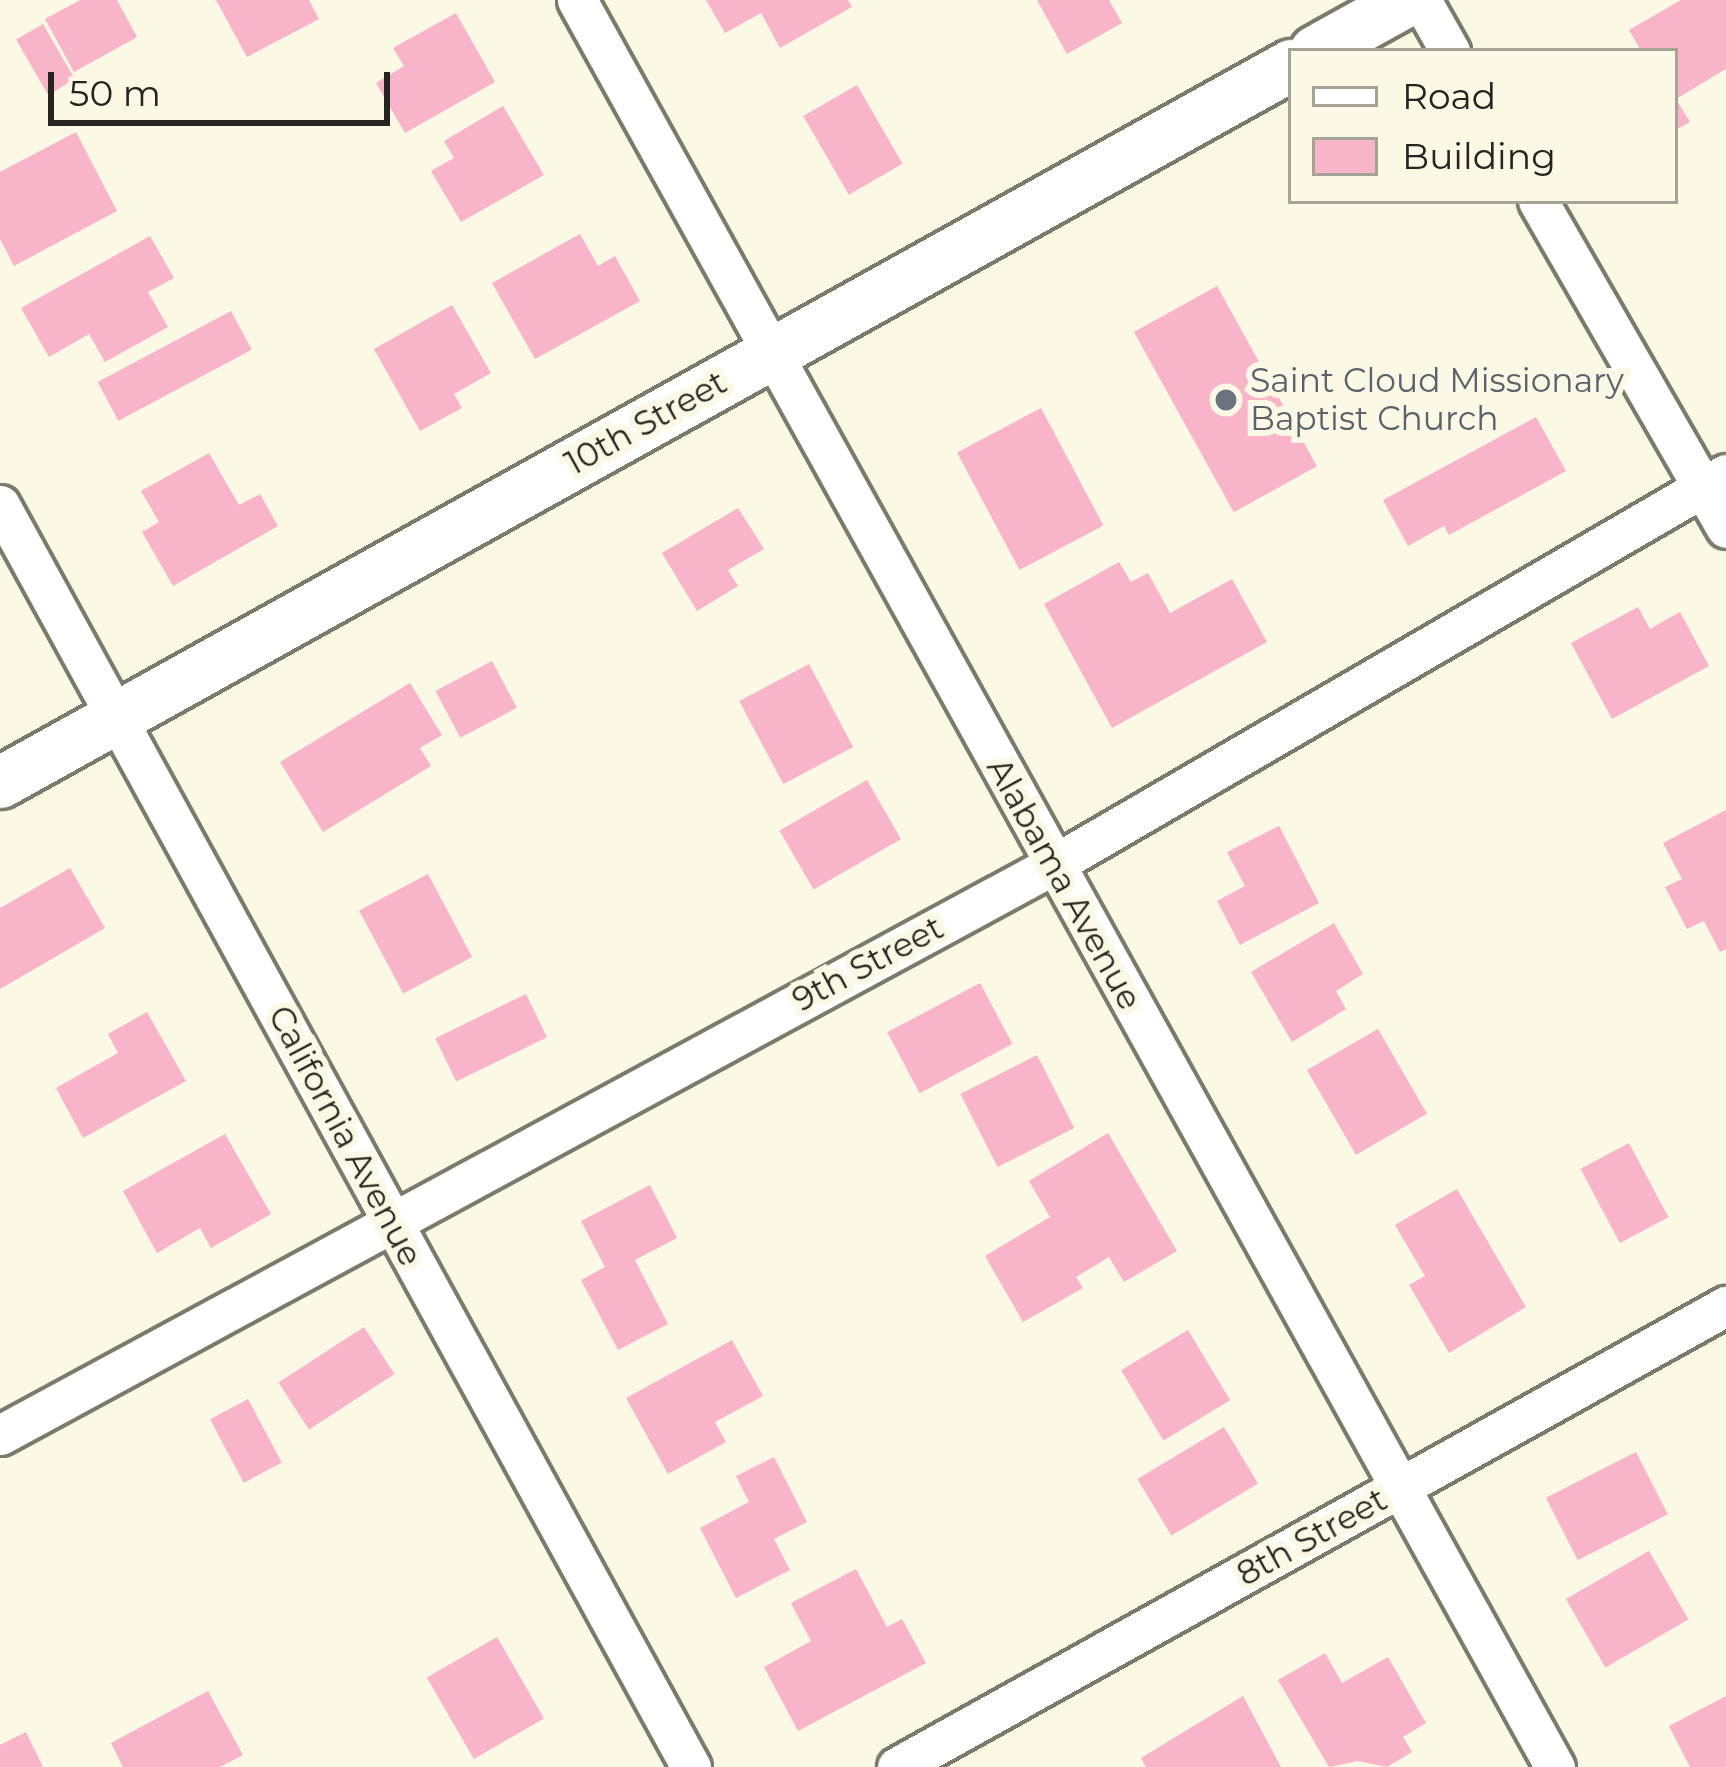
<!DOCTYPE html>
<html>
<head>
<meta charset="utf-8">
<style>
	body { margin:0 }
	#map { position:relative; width:1726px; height:1767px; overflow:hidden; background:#fbf8e6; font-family:Montserrat,sans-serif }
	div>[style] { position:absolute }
	.building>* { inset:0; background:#f8b4c8; transform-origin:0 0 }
	.roads { filter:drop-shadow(3px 0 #7c7a6a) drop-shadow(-3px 0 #7c7a6a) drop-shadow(0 3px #7c7a6a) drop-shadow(0 -3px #7c7a6a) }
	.minor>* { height:39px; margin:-19.5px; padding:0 19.5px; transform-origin:19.5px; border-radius:19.5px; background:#fff }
	.tertiary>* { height:51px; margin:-25.5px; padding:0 25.5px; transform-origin:25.5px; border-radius:25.5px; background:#fff }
	.dots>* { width:33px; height:33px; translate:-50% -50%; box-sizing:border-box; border:6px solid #fbf8e6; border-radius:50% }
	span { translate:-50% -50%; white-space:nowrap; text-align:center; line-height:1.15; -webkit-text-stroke:12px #fbf8e6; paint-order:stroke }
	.worship-label { font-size:33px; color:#5b616d }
	.left { translate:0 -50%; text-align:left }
	.street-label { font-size:33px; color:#25241e }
	.legend { position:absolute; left:1288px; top:48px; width:390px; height:156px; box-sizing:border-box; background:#fbf8e6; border:3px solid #a5a396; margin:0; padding:15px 21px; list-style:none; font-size:36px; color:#25241e }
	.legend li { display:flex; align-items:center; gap:24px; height:60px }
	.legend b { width:60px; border:3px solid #a5a396 }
	.scale { position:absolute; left:48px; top:72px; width:342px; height:54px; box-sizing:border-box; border:6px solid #25241e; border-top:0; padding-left:15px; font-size:36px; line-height:42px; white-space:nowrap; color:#25241e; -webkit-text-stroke:9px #fbf8e6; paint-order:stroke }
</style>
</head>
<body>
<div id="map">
	<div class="building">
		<i style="clip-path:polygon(80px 0,117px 0,137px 37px,74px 72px,45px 19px)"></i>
		<i style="clip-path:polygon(216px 0,309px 0,319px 19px,247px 57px)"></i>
		<i style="clip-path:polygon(706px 0,848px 0,852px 7px,780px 48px,761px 13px,725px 33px)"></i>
		<i style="clip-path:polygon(1037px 0,1109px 0,1122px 23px,1067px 54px)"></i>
		<i style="clip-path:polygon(1681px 0,1726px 0,1726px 69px,1676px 99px,1690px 122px,1675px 130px,1675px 51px,1641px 51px,1629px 30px)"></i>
		<i style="clip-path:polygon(456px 13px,495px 82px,405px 133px,376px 83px,404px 66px,393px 48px)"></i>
		<i style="left:43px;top:24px;width:64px;height:31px;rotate:60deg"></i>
		<i style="left:857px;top:85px;width:91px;height:62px;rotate:60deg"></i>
		<i style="clip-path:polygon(503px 106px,544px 175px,461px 222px,431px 171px,454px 158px,444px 141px)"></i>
		<i style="clip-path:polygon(76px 132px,117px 211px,14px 266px,0 239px,0 172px)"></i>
		<i style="clip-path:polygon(580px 234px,598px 266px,615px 256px,640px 301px,535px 359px,492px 283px)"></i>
		<i style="clip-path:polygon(150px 236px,174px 278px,148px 292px,168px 327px,105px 362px,89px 334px,49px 357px,21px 308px)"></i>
		<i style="left:1217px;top:286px;width:206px;height:95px;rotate:61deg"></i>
		<i style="clip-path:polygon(452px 305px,491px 373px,454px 394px,462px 408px,420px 431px,374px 349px)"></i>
		<i style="left:231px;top:311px;width:44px;height:151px;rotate:62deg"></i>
		<i style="left:1041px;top:408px;width:133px;height:95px;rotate:62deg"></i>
		<i style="clip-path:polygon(1536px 417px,1566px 471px,1449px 535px,1444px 526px,1408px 546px,1383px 500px)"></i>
		<i style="clip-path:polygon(209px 453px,239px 505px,260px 494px,278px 526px,173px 586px,142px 532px,159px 522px,141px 491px)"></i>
		<i style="clip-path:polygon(738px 508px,764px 549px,728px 570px,738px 586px,697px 611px,662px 553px)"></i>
		<i style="clip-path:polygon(1119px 562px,1131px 582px,1148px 573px,1170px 613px,1232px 579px,1267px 642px,1112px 728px,1044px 604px)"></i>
		<i style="clip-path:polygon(1638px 607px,1650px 629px,1680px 612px,1709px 666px,1612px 719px,1571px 643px)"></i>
		<i style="left:492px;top:661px;width:53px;height:64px;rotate:62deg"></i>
		<i style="left:809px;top:664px;width:94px;height:79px;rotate:62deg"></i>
		<i style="clip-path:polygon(410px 683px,442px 735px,420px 748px,431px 766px,323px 832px,280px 762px)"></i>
		<i style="left:867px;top:780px;width:68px;height:101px;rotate:60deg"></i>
		<i style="clip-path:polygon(1726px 810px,1726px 949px,1720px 952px,1704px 921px,1687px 929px,1665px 887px,1682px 879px,1663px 843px)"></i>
		<i style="clip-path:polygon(1279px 826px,1319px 903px,1240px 945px,1217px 901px,1245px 886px,1227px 852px)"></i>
		<i style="clip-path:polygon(70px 868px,105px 928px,0 989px,0 908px)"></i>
		<i style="left:428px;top:874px;width:94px;height:78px;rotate:62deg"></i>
		<i style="clip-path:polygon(1334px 923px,1363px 974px,1336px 991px,1346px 1009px,1292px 1042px,1251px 972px)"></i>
		<i style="left:980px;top:983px;width:69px;height:105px;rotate:62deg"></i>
		<i style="left:526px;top:994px;width:48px;height:101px;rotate:64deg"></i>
		<i style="clip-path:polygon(147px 1012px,186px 1081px,83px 1138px,56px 1088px,118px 1053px,108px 1034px)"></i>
		<i style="left:1378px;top:1029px;width:98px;height:82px;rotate:60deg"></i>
		<i style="left:1037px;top:1055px;width:82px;height:86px;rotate:63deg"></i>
		<i style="clip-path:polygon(1108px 1133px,1177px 1251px,1124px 1282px,1109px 1257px,1076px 1277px,1083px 1288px,1023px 1322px,985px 1256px,1050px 1217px,1029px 1181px)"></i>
		<i style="clip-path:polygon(225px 1134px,271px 1214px,211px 1248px,200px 1228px,157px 1253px,123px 1191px)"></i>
		<i style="left:1629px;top:1143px;width:84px;height:55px;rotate:62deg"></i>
		<i style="clip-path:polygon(650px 1185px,677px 1238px,635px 1260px,668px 1324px,618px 1350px,581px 1280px,605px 1267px,581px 1221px)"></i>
		<i style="clip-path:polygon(1457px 1189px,1526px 1307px,1449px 1353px,1409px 1285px,1425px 1276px,1395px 1225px)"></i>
		<i style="left:364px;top:1327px;width:56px;height:102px;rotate:57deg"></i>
		<i style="left:1188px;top:1330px;width:82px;height:78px;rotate:59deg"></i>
		<i style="clip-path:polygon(732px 1340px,763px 1396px,715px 1422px,726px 1442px,668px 1474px,626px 1398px)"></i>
		<i style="left:248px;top:1399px;width:72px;height:43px;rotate:62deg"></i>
		<i style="left:1224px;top:1427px;width:66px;height:101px;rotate:59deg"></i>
		<i style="left:1636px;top:1452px;width:70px;height:101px;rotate:63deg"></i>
		<i style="clip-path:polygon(774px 1457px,807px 1522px,774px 1539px,790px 1570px,736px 1598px,700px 1528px,749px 1502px,736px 1476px)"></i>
		<i style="left:1649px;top:1551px;width:79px;height:96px;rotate:60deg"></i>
		<i style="clip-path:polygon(856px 1569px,887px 1627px,902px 1619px,926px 1663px,798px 1731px,764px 1667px,811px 1641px,791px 1603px)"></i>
		<i style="left:497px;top:1637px;width:94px;height:81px;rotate:60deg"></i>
		<i style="clip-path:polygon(1325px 1653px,1342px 1683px,1388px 1657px,1426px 1723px,1403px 1737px,1412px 1752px,1387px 1767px,1358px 1761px,1329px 1767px,1278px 1680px)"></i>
		<i style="clip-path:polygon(208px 1691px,243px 1755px,220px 1767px,123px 1767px,111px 1743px)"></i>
		<i style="clip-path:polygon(1243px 1696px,1281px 1767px,1146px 1767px,1141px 1758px)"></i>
		<i style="clip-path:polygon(1726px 1696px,1726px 1767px,1690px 1767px,1669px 1726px)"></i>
		<i style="clip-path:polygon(26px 1732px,43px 1767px,0 1767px,0 1745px)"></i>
	</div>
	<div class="roads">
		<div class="minor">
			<i style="left:577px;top:0;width:2020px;rotate:61.04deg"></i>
			<i style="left:1421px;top:0;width:59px;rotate:60.4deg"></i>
			<i style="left:1538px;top:201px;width:377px;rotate:60.1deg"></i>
			<i style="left:0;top:505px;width:1439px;rotate:61.3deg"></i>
			<i style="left:0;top:1435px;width:1197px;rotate:-28.43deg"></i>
			<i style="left:1053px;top:865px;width:778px;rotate:-30.16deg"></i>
			<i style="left:897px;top:1767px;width:949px;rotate:-29.08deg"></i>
		</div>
		<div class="tertiary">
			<i style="left:1315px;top:51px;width:105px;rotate:-29deg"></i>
			<i style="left:0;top:782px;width:1477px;rotate:-29.05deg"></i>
		</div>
	</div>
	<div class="dots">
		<i style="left:1226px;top:400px;background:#6b7280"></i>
	</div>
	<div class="worship-label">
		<span class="left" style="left:1250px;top:400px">Saint Cloud Missionary<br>Baptist Church</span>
	</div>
	<div class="street-label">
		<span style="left:646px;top:423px;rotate:-29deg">10th Street</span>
		<span style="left:1064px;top:884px;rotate:61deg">Alabama Avenue</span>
		<span style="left:868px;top:964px;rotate:-28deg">9th Street</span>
		<span style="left:345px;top:1136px;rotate:62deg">California Avenue</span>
		<span style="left:1312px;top:1537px;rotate:-29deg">8th Street</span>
	</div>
	<ul class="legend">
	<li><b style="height:15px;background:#fff"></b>Road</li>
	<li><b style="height:33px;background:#f8b4c8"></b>Building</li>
	</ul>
	<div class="scale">50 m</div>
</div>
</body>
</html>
